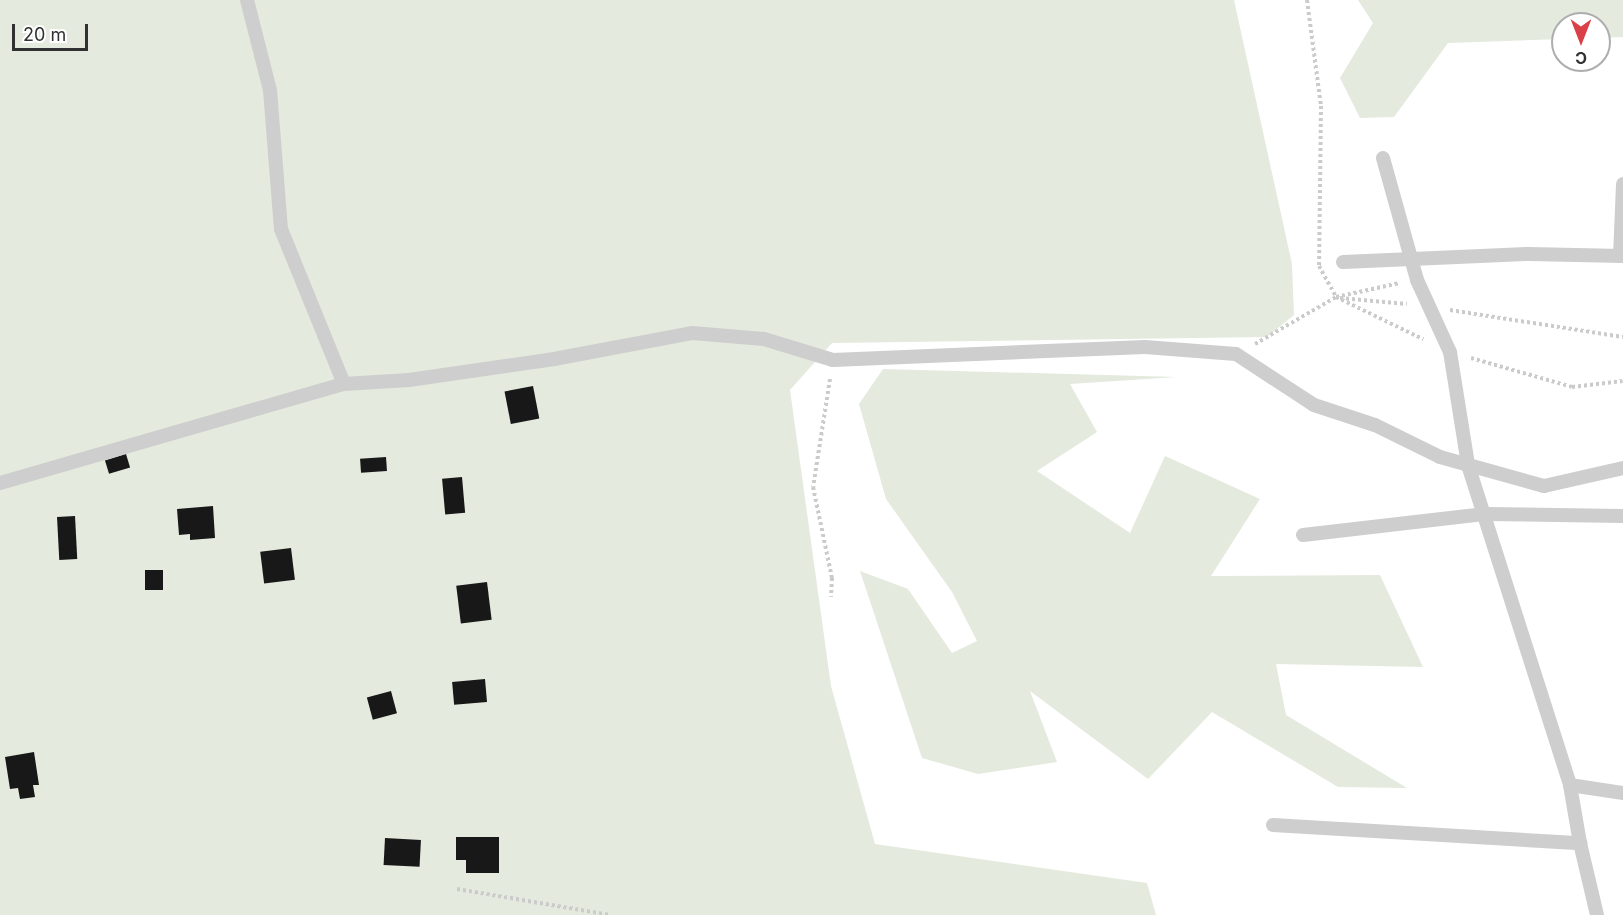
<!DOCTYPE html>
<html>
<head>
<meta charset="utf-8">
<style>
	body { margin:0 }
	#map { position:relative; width:1623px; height:915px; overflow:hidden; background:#fff; font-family:Inter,sans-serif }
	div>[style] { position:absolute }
	.green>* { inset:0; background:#e4eadd }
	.building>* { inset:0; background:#181818; transform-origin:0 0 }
	.path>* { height:4px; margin-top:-2px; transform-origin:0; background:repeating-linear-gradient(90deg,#cbcbcb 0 3px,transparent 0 6px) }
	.lane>* { height:14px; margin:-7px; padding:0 7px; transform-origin:7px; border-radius:7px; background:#cecece }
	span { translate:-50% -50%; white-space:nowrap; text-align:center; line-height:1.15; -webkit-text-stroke:6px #fff; paint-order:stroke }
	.north { position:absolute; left:1551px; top:12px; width:60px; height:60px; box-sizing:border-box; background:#fff; border:2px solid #adadad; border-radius:50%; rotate:180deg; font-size:16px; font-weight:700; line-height:24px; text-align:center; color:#313131 }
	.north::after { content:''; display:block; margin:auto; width:21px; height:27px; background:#db4048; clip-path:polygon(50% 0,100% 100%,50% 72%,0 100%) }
	.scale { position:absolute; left:12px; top:24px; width:76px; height:27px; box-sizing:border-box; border:3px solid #313131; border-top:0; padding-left:8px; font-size:18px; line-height:21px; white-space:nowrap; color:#313131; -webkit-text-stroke:4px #fff; paint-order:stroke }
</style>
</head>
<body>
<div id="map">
	<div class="green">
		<i style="clip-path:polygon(0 0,1234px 0,1292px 264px,1294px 315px,1267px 337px,832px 343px,790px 390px,831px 686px,875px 844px,1147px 883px,1156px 915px,0 915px)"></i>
		<i style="clip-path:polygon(1358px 0,1623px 0,1623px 37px,1599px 38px,1599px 24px,1563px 24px,1563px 39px,1448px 43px,1394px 117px,1360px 118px,1340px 78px,1373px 23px)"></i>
		<i style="clip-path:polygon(883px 369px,1177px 377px,1070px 384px,1097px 432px,1037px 471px,1130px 533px,1165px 456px,1260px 499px,1211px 576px,1380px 575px,1423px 667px,1276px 664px,1286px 715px,1407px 788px,1338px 787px,1212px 712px,1148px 779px,1030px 691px,1057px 762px,978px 774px,922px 758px,860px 571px,908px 589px,952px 653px,977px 641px,952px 592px,886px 499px,859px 404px)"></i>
	</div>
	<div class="building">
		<i style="left:533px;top:386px;width:33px;height:29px;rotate:79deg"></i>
		<i style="left:126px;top:454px;width:14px;height:22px;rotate:73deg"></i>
		<i style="left:386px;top:457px;width:14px;height:26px;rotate:86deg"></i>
		<i style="left:462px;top:477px;width:36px;height:20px;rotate:85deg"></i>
		<i style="clip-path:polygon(213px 506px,215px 538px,190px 540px,190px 534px,179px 535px,177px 509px)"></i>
		<i style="left:75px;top:516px;width:43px;height:18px;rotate:87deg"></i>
		<i style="left:291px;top:548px;width:32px;height:31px;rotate:83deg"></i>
		<i style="left:145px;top:570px;width:18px;height:20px"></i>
		<i style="left:487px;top:582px;width:38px;height:31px;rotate:83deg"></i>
		<i style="left:485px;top:679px;width:23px;height:33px;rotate:85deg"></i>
		<i style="left:391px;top:691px;width:23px;height:25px;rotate:75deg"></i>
		<i style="clip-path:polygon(34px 752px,39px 785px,33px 785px,35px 797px,20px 799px,18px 788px,10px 789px,5px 757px)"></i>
		<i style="clip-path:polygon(456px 837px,499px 837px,499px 873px,466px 873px,466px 860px,456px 860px)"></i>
		<i style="left:385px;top:838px;width:36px;height:27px;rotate:3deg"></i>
	</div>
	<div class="path">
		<i style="left:1307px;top:0;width:107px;rotate:82.5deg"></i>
		<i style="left:1321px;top:106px;width:160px;rotate:90.7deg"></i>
		<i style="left:1319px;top:266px;width:35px;rotate:61deg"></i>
		<i style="left:1336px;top:297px;width:97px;rotate:25.8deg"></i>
		<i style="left:1340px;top:298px;width:67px;rotate:5.1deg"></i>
		<i style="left:1450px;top:310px;width:175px;rotate:8.9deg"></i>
		<i style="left:1255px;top:344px;width:94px;rotate:-30.1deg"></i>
		<i style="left:1336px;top:297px;width:65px;rotate:-12.5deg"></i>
		<i style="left:1471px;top:358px;width:105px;rotate:16deg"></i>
		<i style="left:1572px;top:387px;width:51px;rotate:-6.7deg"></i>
		<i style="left:830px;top:379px;width:109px;rotate:98.9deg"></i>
		<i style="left:813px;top:487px;width:93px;rotate:78.2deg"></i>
		<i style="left:832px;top:578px;width:19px;rotate:93deg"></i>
		<i style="left:457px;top:889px;width:155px;rotate:9.6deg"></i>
	</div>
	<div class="lane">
		<i style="left:247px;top:0;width:93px;rotate:75.7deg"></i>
		<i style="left:270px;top:90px;width:139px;rotate:85.5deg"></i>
		<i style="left:281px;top:229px;width:167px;rotate:67.9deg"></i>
		<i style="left:1383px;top:158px;width:127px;rotate:74.4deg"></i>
		<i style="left:1417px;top:280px;width:79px;rotate:65.4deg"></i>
		<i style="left:1450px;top:352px;width:114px;rotate:80.9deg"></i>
		<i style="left:1468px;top:465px;width:336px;rotate:72.3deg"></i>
		<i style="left:1620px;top:256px;width:72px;rotate:-87.6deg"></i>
		<i style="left:1343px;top:262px;width:186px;rotate:-2.5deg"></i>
		<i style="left:1529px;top:254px;width:94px;rotate:1.2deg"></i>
		<i style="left:0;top:483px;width:358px;rotate:-16.1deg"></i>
		<i style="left:344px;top:384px;width:65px;rotate:-3.5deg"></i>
		<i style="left:409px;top:380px;width:147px;rotate:-8.2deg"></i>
		<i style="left:554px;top:359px;width:140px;rotate:-10.7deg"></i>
		<i style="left:692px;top:333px;width:72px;rotate:4.8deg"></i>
		<i style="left:764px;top:339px;width:72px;rotate:16.9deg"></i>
		<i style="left:833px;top:360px;width:312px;rotate:-2.4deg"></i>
		<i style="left:1145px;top:347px;width:91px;rotate:4.4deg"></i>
		<i style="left:1236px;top:354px;width:93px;rotate:33.2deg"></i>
		<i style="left:1314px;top:405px;width:64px;rotate:18.2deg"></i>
		<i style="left:1375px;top:425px;width:72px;rotate:26.2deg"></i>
		<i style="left:1440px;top:457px;width:108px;rotate:15.6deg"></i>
		<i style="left:1544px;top:486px;width:81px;rotate:-12.8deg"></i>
		<i style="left:1303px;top:535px;width:182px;rotate:-6.6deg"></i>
		<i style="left:1484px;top:514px;width:139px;rotate:0.8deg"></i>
		<i style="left:1273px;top:825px;width:308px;rotate:3.4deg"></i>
		<i style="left:1580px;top:843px;width:74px;rotate:76.7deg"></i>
		<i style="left:1580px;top:843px;width:59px;rotate:-99.8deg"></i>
		<i style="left:1570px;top:785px;width:54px;rotate:8.6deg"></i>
	</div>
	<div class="north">С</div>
	<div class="scale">20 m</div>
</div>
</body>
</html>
